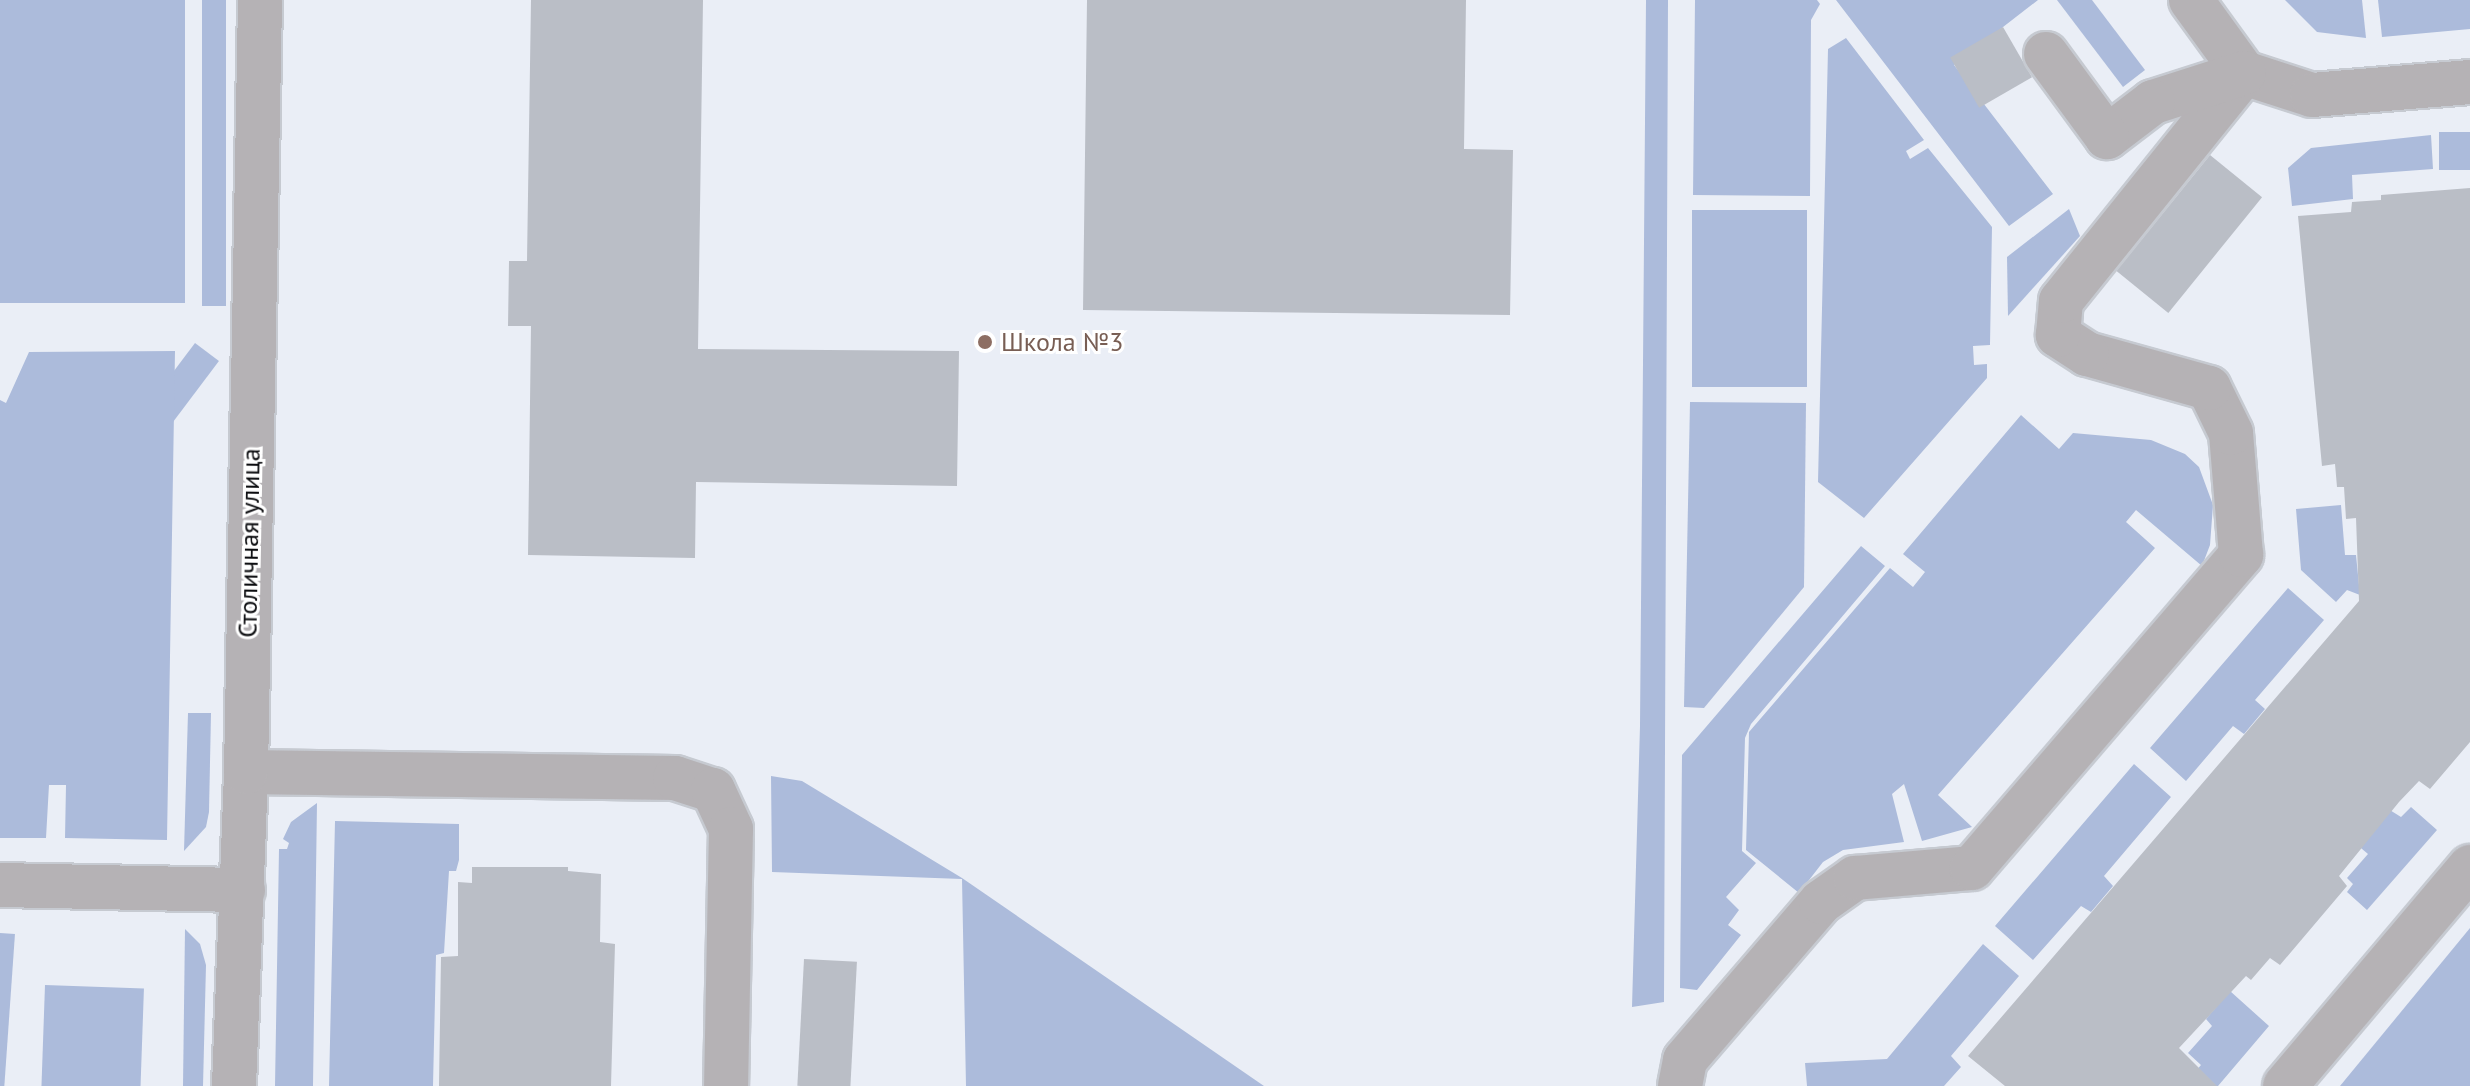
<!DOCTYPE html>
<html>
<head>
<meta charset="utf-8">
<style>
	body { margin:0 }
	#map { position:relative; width:2470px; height:1086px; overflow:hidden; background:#eaeef6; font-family:"PT Sans",sans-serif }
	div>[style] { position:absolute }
	.green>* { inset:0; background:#acbbdb; transform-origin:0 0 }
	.building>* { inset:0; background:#babec6; transform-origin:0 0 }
	.roads { filter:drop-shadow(2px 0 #c6cad1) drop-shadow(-2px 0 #c6cad1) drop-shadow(0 2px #c6cad1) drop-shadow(0 -2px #c6cad1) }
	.minor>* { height:44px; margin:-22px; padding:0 22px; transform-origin:22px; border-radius:22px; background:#b5b2b5 }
	.dots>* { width:22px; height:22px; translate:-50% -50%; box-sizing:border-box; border:4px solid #fff; border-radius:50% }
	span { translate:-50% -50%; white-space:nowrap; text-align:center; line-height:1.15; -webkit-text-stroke:6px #fff; paint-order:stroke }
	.education-label { font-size:26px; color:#785e54 }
	.left { translate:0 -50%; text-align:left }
	.street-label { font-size:26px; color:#0b0c0f }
</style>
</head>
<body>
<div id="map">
	<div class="green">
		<i style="left:0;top:0;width:185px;height:303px"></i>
		<i style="left:202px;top:0;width:24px;height:306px"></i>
		<i style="clip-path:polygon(1646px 0,1668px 0,1664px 1002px,1632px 1007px,1640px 726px)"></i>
		<i style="clip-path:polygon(1695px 0,1817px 0,1820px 4px,1811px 20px,1810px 196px,1693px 195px)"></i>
		<i style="clip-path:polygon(1836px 0,2038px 0,1954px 65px,2053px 194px,2009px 226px)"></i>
		<i style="clip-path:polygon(2057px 0,2092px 0,2145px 70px,2123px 87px)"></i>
		<i style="clip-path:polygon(2285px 0,2362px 0,2366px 38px,2317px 32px)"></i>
		<i style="clip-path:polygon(2378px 0,2470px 0,2470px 29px,2382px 37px)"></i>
		<i style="clip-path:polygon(1846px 38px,1924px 140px,1906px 151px,1910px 159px,1928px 148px,1992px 227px,1990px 345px,1973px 346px,1974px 365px,1987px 364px,1987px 378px,1864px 518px,1818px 482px,1828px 49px)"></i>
		<i style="left:2470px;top:132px;width:38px;height:31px;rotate:90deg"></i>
		<i style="clip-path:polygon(2431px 135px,2433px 169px,2352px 175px,2353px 199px,2292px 206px,2288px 168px,2311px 148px)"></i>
		<i style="clip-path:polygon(2069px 209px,2080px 236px,2008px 316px,2007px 257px)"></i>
		<i style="left:1692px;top:210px;width:115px;height:177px"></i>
		<i style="left:195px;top:343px;width:30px;height:348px;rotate:37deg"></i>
		<i style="clip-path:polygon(175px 351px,167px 840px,65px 838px,66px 785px,49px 785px,46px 838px,0 838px,0 400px,6px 403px,29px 352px)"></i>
		<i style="clip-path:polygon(1690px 402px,1806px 403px,1804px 587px,1704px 708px,1684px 707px)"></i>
		<i style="clip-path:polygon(2021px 415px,2059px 449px,2073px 433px,2151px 440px,2185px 454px,2199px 467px,2213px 505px,2210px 545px,2202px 566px,2136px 510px,2126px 522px,2155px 548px,1938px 795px,1972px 827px,1922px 841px,1904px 784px,1892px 794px,1904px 842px,1843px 850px,1823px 862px,1799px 893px,1746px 850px,1749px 732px,1890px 568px,1913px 587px,1925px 572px,1903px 554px)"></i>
		<i style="clip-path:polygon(2341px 505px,2345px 555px,2356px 555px,2360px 595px,2347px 590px,2336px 602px,2301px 570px,2296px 509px)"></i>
		<i style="clip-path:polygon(1861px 546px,1885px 566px,1751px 724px,1745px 738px,1742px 851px,1756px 863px,1726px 897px,1739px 910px,1728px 925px,1741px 935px,1697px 990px,1680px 988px,1682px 755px)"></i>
		<i style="clip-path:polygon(2288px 588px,2324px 620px,2255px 700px,2265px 709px,2244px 734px,2233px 726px,2186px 781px,2150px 748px)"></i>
		<i style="clip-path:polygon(188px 713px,211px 713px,209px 812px,206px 827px,184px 851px)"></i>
		<i style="clip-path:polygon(2134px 764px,2171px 797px,2104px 876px,2113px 886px,2091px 912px,2081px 906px,2033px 960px,1995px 926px)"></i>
		<i style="clip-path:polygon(771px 776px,802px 781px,962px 878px,1264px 1086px,966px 1086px,962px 879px,772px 872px)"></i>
		<i style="clip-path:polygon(317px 803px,313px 1086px,275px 1086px,279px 849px,287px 849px,289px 843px,283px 839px,291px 822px)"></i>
		<i style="clip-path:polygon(2385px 807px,2401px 817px,2411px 807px,2437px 830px,2367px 910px,2347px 892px,2353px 884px,2347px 878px,2368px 854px,2355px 843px)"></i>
		<i style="clip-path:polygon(335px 821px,459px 824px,459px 860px,456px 871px,449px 871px,444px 953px,436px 955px,433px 1086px,329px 1086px)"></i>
		<i style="clip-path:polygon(2470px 928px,2470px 1086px,2340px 1086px)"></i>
		<i style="clip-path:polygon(185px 929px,200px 944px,206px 965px,203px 1086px,183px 1086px)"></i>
		<i style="left:0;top:933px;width:15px;height:153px;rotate:4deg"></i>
		<i style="clip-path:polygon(1983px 944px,2019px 976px,1951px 1056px,1961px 1067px,1944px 1086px,1807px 1086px,1805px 1063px,1887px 1059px)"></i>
		<i style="left:45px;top:985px;width:99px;height:101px;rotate:2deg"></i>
		<i style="clip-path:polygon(2230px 991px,2269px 1026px,2218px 1086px,2210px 1086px,2195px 1072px,2201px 1065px,2188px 1053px,2212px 1026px,2206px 1019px)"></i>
	</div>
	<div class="building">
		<i style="clip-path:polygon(531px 0,703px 0,698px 349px,959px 351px,957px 486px,696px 482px,695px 558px,528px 555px,531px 326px,508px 326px,509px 261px,527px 261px)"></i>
		<i style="clip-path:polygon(1087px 0,1466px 0,1464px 149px,1513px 150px,1510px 315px,1083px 310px)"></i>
		<i style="left:2003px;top:27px;width:58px;height:61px;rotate:60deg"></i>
		<i style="left:2210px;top:155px;width:67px;height:149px;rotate:39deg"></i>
		<i style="clip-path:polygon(2470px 188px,2470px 742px,2430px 789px,2419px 781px,2399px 802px,2339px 876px,2347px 886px,2280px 965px,2270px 958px,2251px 980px,2246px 976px,2179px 1048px,2217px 1086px,2005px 1086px,1968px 1056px,2359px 601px,2356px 518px,2346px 519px,2344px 487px,2337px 487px,2335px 464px,2322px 466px,2298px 216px,2351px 212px,2352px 202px,2381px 200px,2381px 195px)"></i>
		<i style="clip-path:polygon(472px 867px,568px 867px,568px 871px,601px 874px,600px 942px,615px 944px,611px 1086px,439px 1086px,441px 957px,458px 956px,458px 882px,472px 883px)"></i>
		<i style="left:804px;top:959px;width:53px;height:127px;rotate:3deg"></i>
	</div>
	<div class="roads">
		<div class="minor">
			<i style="left:2191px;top:0;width:90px;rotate:54deg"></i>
			<i style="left:2244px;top:73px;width:71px;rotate:17.9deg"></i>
			<i style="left:2312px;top:95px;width:159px;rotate:-4.7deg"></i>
			<i style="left:246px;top:772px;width:429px;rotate:0.8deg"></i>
			<i style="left:675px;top:778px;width:40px;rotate:18deg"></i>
			<i style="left:713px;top:790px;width:43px;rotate:65.2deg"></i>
			<i style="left:731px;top:829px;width:257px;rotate:91.1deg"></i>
			<i style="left:0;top:885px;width:243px;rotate:1.2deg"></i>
			<i style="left:234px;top:1086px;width:314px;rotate:-87.8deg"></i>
			<i style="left:246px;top:772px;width:772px;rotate:-88.96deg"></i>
			<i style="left:1680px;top:1086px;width:26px;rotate:-79deg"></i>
			<i style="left:1685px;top:1060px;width:208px;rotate:-49.3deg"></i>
			<i style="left:1821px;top:902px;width:42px;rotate:-35.2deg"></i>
			<i style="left:1855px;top:878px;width:117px;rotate:-4.9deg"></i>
			<i style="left:1972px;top:868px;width:413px;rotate:-49.3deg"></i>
			<i style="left:2241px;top:555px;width:122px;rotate:-94.7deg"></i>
			<i style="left:2231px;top:433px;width:50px;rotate:-116.1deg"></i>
			<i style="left:2209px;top:388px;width:127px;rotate:-164.4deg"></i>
			<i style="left:2087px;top:354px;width:35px;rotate:-147deg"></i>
			<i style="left:2058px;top:335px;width:34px;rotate:-85deg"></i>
			<i style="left:2061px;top:301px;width:292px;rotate:-51.2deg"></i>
			<i style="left:2244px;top:73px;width:96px;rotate:162.3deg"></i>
			<i style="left:2153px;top:102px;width:58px;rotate:142.7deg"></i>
			<i style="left:2107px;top:137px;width:103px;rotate:-126.3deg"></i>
			<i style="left:2285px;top:1086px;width:287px;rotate:-49.8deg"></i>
		</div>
	</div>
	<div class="dots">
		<i style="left:985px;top:342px;background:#8d6e63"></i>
	</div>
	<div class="education-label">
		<span class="left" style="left:1001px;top:342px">Школа №3</span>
	</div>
	<div class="street-label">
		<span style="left:249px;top:543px;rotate:-89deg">Столичная улица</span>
	</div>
</div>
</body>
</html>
